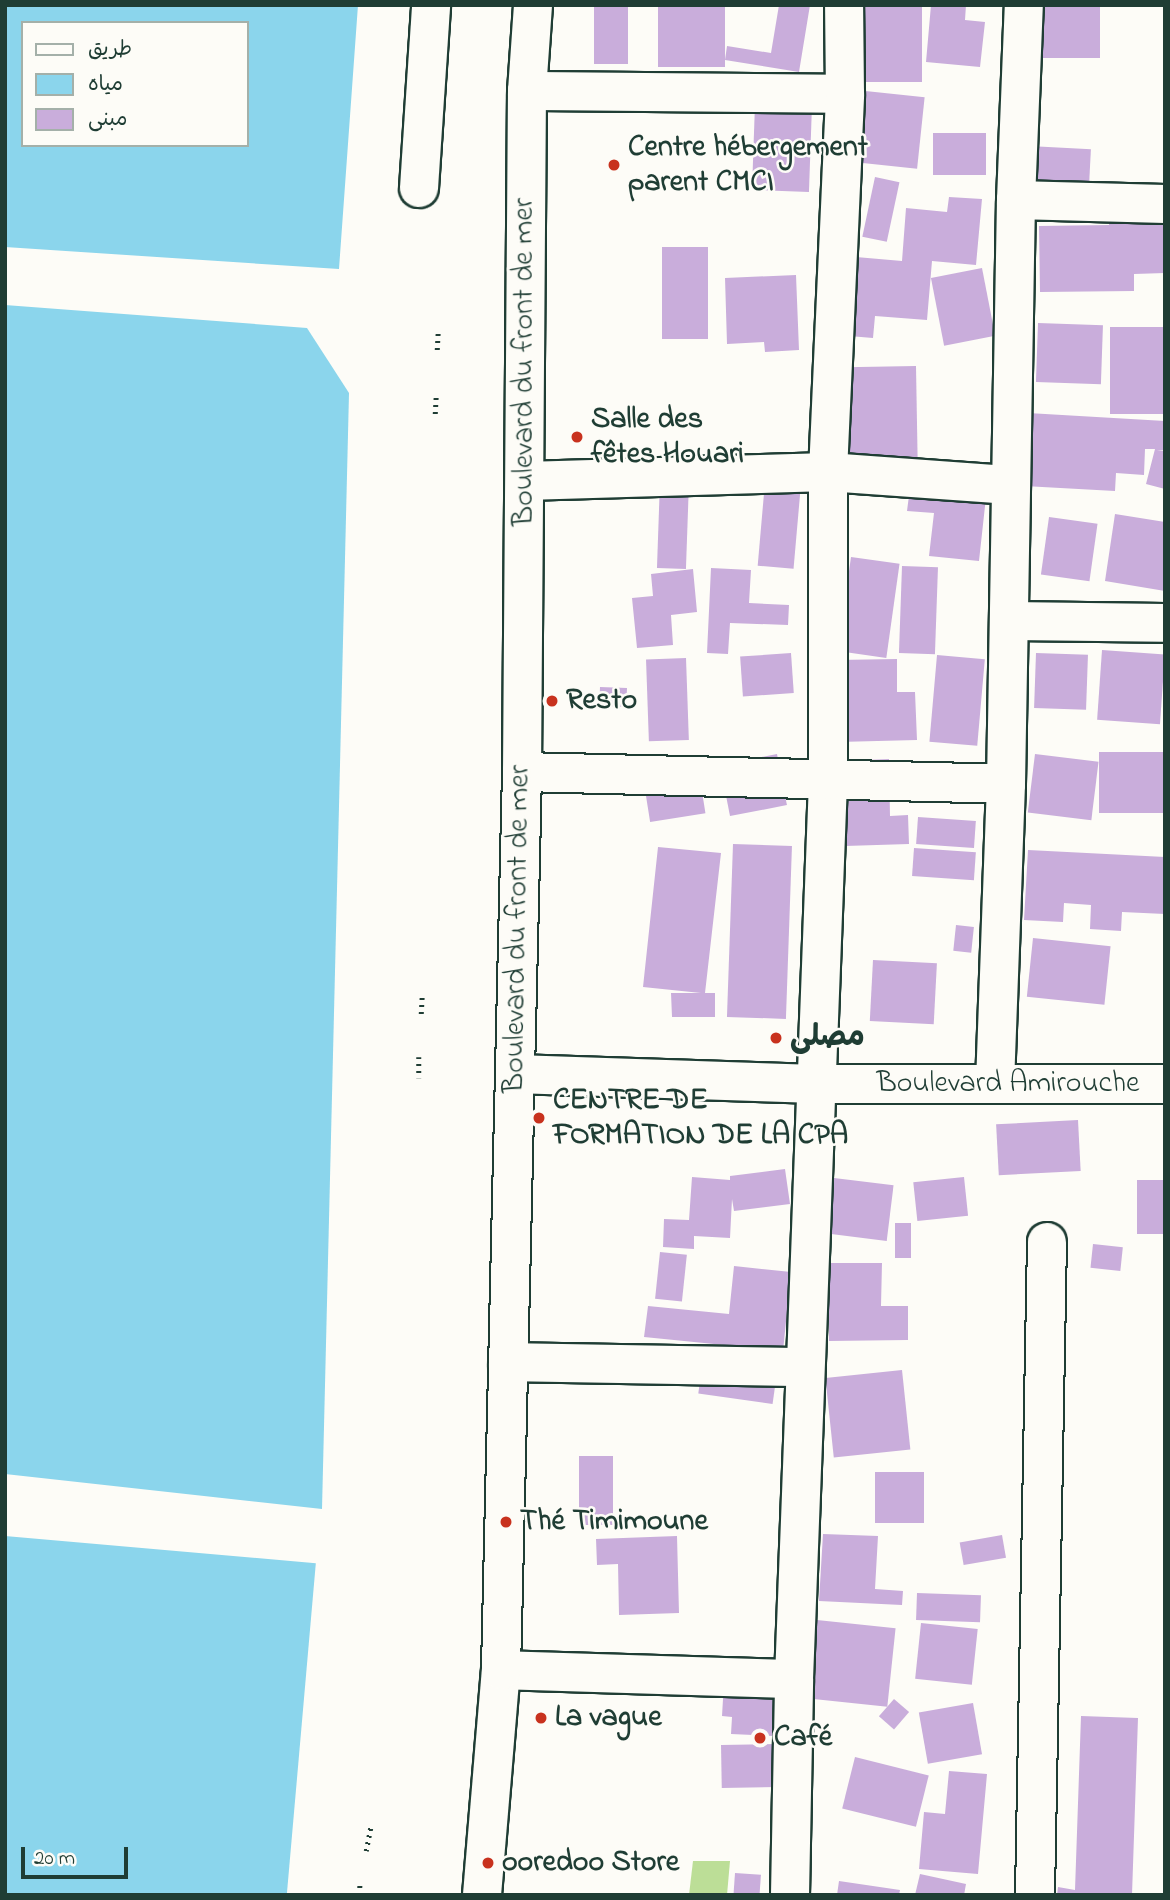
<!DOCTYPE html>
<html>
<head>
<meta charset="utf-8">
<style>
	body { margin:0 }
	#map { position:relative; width:1170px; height:1900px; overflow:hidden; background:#fdfcf7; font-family:"Indie Flower","Playpen Sans Arabic",sans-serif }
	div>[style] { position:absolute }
	.green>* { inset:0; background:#bcde97 }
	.water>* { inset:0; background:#8bd5ec; transform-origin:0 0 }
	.building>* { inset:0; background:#c9addb; transform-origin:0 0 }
	.path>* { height:4.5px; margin-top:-2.25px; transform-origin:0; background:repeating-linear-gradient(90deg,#1f3d34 0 2px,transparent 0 7px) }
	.roads { filter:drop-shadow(2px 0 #1f3d34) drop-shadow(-2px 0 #1f3d34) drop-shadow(0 2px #1f3d34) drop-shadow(0 -2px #1f3d34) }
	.minor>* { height:38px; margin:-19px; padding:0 19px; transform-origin:19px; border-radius:19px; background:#fdfcf7 }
	.dots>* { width:19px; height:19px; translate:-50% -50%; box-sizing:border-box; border:4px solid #fdfcf7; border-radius:50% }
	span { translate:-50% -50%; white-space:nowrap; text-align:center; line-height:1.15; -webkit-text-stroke:5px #fdfcf7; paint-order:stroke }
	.poi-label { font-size:30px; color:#1f3d34; font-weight:700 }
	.left { translate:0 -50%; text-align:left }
	.street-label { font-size:30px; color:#1f3d34 }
	.frame { position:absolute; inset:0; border:7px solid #1f3d34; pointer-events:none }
	.legend { position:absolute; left:21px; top:21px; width:228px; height:126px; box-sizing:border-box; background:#fdfcf7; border:2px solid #a4b0a9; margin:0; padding:9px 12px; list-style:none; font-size:21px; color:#1f3d34 }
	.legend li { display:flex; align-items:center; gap:14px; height:35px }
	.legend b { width:35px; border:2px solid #a4b0a9 }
	.scale { position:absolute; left:21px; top:1847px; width:107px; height:32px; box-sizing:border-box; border:4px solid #1f3d34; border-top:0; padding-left:9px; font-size:21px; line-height:24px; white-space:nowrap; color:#1f3d34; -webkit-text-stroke:5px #fdfcf7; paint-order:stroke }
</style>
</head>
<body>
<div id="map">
	<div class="green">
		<i style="clip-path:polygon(693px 1861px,730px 1861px,727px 1895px,689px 1895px)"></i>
	</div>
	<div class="water">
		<i style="clip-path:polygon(evenodd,5px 5px,358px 5px,339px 269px,5px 247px,5px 5px,23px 23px,247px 23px,247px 145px,23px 145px,23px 23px)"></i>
		<i style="clip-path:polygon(5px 305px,307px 328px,349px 393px,322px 1509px,5px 1474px)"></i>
		<i style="left:5px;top:1536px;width:312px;height:359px;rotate:5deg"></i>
	</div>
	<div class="building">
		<i style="left:594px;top:5px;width:34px;height:59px"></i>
		<i style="left:658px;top:5px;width:67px;height:62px"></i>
		<i style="clip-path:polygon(779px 5px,810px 5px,799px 72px,725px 60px,727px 46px,771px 53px)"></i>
		<i style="left:851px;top:5px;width:71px;height:77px"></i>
		<i style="clip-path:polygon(931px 5px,966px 5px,965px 20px,985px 22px,980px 67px,926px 62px)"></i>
		<i style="left:1029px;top:5px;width:71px;height:53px"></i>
		<i style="left:856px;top:90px;width:69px;height:72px;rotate:6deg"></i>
		<i style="left:755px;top:104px;width:57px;height:86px;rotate:2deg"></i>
		<i style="left:933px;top:133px;width:53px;height:42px"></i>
		<i style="left:1029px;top:146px;width:62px;height:62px;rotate:3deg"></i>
		<i style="left:875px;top:177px;width:25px;height:61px;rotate:12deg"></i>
		<i style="clip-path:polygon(949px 197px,982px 199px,976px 265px,932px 261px,927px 320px,875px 316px,873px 338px,849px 336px,856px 257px,902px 261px,906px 208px,947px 212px)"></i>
		<i style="clip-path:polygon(1165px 214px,1165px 273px,1134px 274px,1134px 291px,1040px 292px,1039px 226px,1109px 225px,1109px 215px)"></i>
		<i style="left:662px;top:247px;width:46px;height:92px"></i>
		<i style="left:982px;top:268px;width:69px;height:52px;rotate:79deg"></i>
		<i style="clip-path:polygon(796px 275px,799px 350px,765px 352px,764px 342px,727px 344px,725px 278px)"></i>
		<i style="left:1038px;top:323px;width:65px;height:59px;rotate:2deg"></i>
		<i style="left:1110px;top:327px;width:55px;height:87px"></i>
		<i style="left:916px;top:366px;width:100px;height:71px;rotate:89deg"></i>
		<i style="clip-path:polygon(1028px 413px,1165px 421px,1165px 450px,1157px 450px,1165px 451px,1165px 489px,1146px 484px,1155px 449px,1145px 449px,1144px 475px,1116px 473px,1115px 491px,1024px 486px)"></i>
		<i style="clip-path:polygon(911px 480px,987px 488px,979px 561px,929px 556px,934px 513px,907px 511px)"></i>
		<i style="left:660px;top:481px;width:29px;height:87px;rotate:2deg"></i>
		<i style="left:765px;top:482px;width:36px;height:84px;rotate:5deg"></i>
		<i style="clip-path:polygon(1115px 514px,1165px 522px,1165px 591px,1105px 581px)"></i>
		<i style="left:1049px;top:517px;width:49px;height:58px;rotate:8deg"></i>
		<i style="left:851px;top:557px;width:49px;height:95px;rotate:8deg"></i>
		<i style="left:902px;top:566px;width:36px;height:87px;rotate:2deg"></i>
		<i style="clip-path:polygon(711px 568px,751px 570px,749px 603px,789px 605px,788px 625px,730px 623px,728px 654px,707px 653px)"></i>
		<i style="clip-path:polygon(693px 569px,697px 612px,671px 615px,673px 645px,637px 648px,632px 598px,653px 596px,651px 574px)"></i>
		<i style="left:1102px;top:650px;width:63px;height:70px;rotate:4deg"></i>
		<i style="left:791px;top:653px;width:40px;height:51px;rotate:86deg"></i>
		<i style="left:1036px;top:653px;width:52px;height:55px;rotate:2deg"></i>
		<i style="left:937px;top:655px;width:48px;height:87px;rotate:5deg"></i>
		<i style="left:686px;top:658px;width:82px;height:40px;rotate:88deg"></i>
		<i style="clip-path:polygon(897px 659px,897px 692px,915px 692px,917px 740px,838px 742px,837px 660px)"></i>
		<i style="left:600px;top:687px;width:27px;height:19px;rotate:2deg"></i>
		<i style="left:1099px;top:752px;width:66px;height:61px"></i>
		<i style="left:777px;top:754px;width:52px;height:58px;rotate:79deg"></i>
		<i style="left:1035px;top:754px;width:64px;height:59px;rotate:7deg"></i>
		<i style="clip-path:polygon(889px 759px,890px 816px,908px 815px,909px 844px,845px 846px,842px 761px)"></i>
		<i style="left:697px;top:760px;width:54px;height:56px;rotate:81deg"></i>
		<i style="left:918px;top:817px;width:58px;height:27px;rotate:4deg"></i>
		<i style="left:733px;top:844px;width:59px;height:173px;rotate:2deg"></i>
		<i style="clip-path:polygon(658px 847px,721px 853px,705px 993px,715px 993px,715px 1017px,672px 1017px,671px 993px,701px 993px,643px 987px)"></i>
		<i style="left:914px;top:848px;width:62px;height:28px;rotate:4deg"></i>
		<i style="clip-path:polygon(1028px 850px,1165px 857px,1165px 914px,1122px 912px,1121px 931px,1090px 929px,1091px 905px,1064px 903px,1063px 922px,1024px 920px)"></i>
		<i style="left:956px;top:925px;width:18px;height:26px;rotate:6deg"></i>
		<i style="left:1033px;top:938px;width:78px;height:59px;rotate:6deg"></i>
		<i style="left:873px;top:960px;width:64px;height:61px;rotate:3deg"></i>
		<i style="left:1078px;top:1120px;width:51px;height:82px;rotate:87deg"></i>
		<i style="clip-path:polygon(785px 1169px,790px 1204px,734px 1211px,732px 1199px,730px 1238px,694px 1236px,694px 1249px,663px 1247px,664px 1219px,689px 1220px,692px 1177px,730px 1180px,730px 1176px)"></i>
		<i style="left:964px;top:1177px;width:39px;height:51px;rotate:84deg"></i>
		<i style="left:834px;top:1178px;width:60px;height:56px;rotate:7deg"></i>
		<i style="left:1137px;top:1180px;width:28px;height:54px"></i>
		<i style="left:895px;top:1223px;width:16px;height:35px"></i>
		<i style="left:1093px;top:1244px;width:30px;height:24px;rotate:6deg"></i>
		<i style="left:660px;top:1252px;width:27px;height:47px;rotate:6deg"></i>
		<i style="clip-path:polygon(822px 1263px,882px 1263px,881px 1306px,908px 1306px,908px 1340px,829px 1341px,829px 1287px,822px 1287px)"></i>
		<i style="clip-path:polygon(734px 1266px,791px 1272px,783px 1351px,644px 1337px,648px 1306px,729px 1314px)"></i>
		<i style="left:704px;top:1353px;width:75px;height:41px;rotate:8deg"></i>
		<i style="left:902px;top:1370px;width:80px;height:77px;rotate:84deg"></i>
		<i style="left:579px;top:1456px;width:34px;height:69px"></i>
		<i style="left:875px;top:1472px;width:49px;height:51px"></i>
		<i style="clip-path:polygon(823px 1534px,878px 1536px,875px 1589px,903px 1591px,902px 1605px,819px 1601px)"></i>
		<i style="left:1002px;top:1535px;width:23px;height:43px;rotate:80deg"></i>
		<i style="clip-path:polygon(677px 1536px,679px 1613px,619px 1615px,618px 1564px,597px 1565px,596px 1539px)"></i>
		<i style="left:917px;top:1593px;width:64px;height:27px;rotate:2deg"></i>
		<i style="left:817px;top:1620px;width:79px;height:79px;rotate:6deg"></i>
		<i style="left:921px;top:1623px;width:57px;height:56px;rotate:6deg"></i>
		<i style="clip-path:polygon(725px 1665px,778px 1668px,774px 1736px,731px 1734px,732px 1717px,722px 1716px)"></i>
		<i style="left:894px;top:1699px;width:20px;height:23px;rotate:41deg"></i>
		<i style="left:973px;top:1703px;width:52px;height:55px;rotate:80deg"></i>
		<i style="clip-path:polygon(1081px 1716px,1138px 1718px,1132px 1895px,1057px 1895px,1058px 1887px,1075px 1890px)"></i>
		<i style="left:777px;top:1744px;width:43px;height:56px;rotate:89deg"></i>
		<i style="left:855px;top:1757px;width:76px;height:53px;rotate:14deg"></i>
		<i style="clip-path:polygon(949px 1771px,987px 1774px,978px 1874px,919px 1869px,924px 1812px,945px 1814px)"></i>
		<i style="left:735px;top:1873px;width:26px;height:22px;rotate:4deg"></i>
		<i style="clip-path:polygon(920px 1874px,966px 1884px,964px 1895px,915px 1895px)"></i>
		<i style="clip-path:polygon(839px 1881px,900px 1890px,899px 1895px,837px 1895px)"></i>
	</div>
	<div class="path">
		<i style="left:437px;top:350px;width:21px;rotate:-87deg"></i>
		<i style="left:435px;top:414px;width:20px;rotate:-87deg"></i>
		<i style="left:421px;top:1014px;width:19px;rotate:-87deg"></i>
		<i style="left:419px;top:1057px;width:21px;rotate:90deg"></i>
		<i style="left:366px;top:1851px;width:26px;rotate:-79deg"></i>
		<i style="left:359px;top:1895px;width:13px;rotate:-86deg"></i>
	</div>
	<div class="roads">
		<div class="minor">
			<i style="left:527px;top:91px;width:318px;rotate:0.5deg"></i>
			<i style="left:419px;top:188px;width:183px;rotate:-86.2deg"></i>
			<i style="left:1016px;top:200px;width:149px;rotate:1.5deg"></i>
			<i style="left:525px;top:481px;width:303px;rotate:-1.7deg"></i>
			<i style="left:828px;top:472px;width:183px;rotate:4.1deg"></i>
			<i style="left:1010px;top:621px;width:155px;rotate:0.7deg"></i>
			<i style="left:522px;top:772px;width:484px;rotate:1.4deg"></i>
			<i style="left:515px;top:1074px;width:301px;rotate:1.9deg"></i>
			<i style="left:816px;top:1084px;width:349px"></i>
			<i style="left:995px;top:1084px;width:300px;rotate:-87.9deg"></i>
			<i style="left:1006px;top:784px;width:584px;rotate:-89.02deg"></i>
			<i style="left:1016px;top:200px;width:195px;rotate:-87.7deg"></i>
			<i style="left:508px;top:1362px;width:297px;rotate:1deg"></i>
			<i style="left:501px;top:1670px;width:293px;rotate:1.8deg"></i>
			<i style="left:482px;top:1895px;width:226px;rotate:-85.2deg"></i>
			<i style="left:501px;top:1670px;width:898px;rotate:-88.66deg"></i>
			<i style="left:522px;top:772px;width:681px;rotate:-89.58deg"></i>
			<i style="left:527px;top:91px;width:86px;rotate:-86deg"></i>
			<i style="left:790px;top:1895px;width:216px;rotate:-88.9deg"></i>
			<i style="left:794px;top:1679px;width:900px;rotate:-87.83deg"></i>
			<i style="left:828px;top:780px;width:308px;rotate:-90deg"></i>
			<i style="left:828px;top:472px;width:378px;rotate:-87.4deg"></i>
			<i style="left:845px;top:94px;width:89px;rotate:-90.6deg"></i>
			<i style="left:1035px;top:1895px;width:653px;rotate:-88.95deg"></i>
		</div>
	</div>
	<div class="dots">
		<i style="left:614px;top:165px;background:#c8321e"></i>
		<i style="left:577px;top:437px;background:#c8321e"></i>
		<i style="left:552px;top:701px;background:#c8321e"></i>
		<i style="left:776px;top:1038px;background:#c8321e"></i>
		<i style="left:539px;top:1118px;background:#c8321e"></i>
		<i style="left:506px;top:1522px;background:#c8321e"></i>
		<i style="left:541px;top:1718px;background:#c8321e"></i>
		<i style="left:760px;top:1738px;background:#c8321e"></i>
		<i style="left:488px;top:1863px;background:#c8321e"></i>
	</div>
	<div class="poi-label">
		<span class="left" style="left:628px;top:165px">Centre hébergement<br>parent CMCI</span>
		<span class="left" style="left:591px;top:437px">Salle des<br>fêtes Houari</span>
		<span class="left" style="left:566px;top:701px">Resto</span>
		<span class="left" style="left:790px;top:1038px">مصلى</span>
		<span class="left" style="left:553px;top:1118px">CENTRE DE<br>FORMATION DE LA CPA</span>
		<span class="left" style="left:520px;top:1522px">Thé Timimoune</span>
		<span class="left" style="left:555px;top:1718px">La vague</span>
		<span class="left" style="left:774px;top:1738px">Café</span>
		<span class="left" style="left:502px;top:1863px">ooredoo Store</span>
	</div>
	<div class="street-label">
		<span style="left:525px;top:362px;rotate:-90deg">Boulevard du front de mer</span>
		<span style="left:518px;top:929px;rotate:-89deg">Boulevard du front de mer</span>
		<span style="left:1008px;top:1084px">Boulevard Amirouche</span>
	</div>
	<div class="frame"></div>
	<ul class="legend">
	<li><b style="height:9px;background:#fdfcf7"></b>طريق</li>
	<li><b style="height:19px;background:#8bd5ec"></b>مياه</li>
	<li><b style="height:19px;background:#c9addb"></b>مبنى</li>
	</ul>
	<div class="scale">20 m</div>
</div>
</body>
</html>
